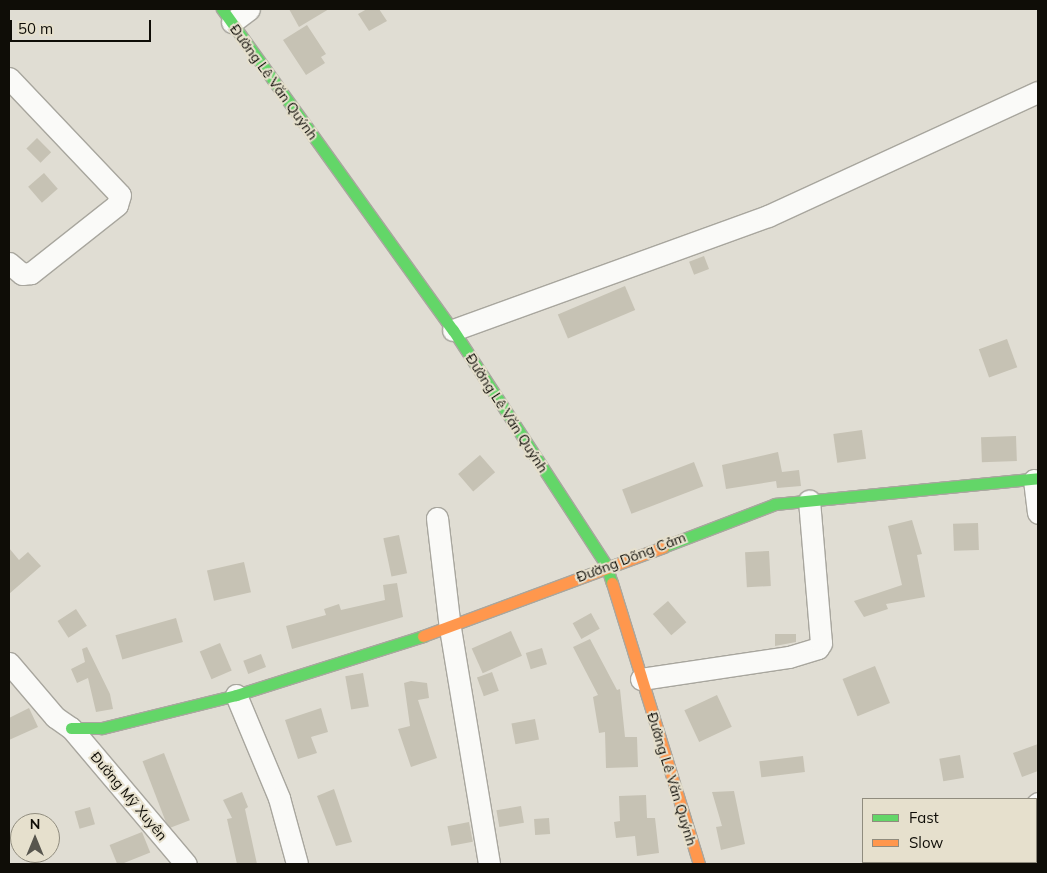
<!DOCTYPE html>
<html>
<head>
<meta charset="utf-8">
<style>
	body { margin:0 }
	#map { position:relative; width:1047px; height:873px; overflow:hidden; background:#e0ddd3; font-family:Mulish,sans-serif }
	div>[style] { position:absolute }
	.building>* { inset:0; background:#c6c2b4; transform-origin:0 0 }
	.roads { filter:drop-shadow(1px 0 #a8a69e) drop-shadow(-1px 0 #a8a69e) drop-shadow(0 1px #a8a69e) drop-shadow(0 -1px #a8a69e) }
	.street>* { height:21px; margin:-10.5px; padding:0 10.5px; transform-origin:10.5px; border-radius:10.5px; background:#fafaf8 }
	.fast>* { height:11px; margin:-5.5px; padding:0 5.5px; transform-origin:5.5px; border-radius:5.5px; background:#63d668 }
	.slow>* { height:11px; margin:-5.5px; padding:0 5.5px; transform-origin:5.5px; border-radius:5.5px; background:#ff974d }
	span { translate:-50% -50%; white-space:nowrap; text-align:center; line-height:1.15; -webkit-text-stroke:4px #e6e0cd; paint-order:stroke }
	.street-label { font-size:14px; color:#0f0d07 }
	.frame { position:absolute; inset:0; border:10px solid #0f0d07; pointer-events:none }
	.legend { position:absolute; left:862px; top:798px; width:175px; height:65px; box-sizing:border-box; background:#e6e0cd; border:1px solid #908c7e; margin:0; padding:6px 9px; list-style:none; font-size:15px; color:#0f0d07 }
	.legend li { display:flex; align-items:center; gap:10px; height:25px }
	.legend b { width:25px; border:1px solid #908c7e }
	.north { position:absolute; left:10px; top:813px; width:50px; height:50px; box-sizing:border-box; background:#e6e0cd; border:1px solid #908c7e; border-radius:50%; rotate:0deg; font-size:14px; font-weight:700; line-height:20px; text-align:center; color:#0f0d07 }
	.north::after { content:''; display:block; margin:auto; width:18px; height:22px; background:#58564e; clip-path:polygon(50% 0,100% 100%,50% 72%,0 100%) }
	.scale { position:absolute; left:10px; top:20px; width:141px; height:22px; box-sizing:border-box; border:2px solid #0f0d07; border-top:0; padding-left:6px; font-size:15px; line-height:18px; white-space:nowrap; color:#0f0d07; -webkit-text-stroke:4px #e6e0cd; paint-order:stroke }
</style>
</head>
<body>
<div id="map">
	<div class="building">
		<i style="clip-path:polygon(289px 9px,329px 9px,299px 27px)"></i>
		<i style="clip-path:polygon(367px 9px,379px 9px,387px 21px,369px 31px,358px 14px)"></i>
		<i style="clip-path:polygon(307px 25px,326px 54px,321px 57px,325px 63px,306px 75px,283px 40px)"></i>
		<i style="left:37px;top:138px;width:20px;height:15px;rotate:45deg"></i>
		<i style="left:44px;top:173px;width:21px;height:21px;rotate:49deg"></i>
		<i style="left:704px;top:256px;width:14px;height:16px;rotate:69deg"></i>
		<i style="left:625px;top:286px;width:26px;height:73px;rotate:67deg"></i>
		<i style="left:1007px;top:339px;width:30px;height:30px;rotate:70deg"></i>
		<i style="left:862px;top:430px;width:29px;height:29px;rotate:82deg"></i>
		<i style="left:1016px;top:436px;width:25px;height:35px;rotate:88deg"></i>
		<i style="clip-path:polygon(778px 452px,782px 472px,799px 470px,801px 486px,777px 488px,776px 481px,726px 489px,722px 465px)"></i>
		<i style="left:480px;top:455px;width:23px;height:29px;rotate:49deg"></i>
		<i style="left:694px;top:462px;width:26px;height:77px;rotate:69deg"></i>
		<i style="clip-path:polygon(912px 520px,922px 554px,917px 555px,925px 597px,886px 604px,888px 609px,864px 617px,854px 601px,902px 585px,888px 526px)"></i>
		<i style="left:978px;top:523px;width:27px;height:25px;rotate:88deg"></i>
		<i style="left:399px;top:535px;width:39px;height:16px;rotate:78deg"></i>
		<i style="clip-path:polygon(9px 548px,19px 560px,28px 552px,41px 566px,9px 594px)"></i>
		<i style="left:769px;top:551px;width:35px;height:24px;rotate:87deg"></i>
		<i style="left:244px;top:562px;width:31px;height:38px;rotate:77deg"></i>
		<i style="clip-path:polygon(397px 583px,403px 617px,292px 649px,286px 626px,326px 615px,324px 609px,339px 604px,341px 610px,385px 600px,383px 585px)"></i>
		<i style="left:668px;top:601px;width:28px;height:20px;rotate:49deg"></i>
		<i style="left:76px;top:609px;width:20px;height:22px;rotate:57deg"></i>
		<i style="left:591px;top:613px;width:18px;height:21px;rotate:61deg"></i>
		<i style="left:176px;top:618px;width:25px;height:63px;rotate:74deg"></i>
		<i style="left:511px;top:631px;width:27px;height:43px;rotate:66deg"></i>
		<i style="clip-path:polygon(775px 634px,796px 634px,796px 642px,775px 646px)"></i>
		<i style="clip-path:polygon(590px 639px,617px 690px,620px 689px,625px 737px,637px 737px,638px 767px,606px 768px,605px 732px,599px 733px,593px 697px,598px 695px,573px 647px)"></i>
		<i style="left:220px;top:643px;width:30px;height:22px;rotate:67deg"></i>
		<i style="clip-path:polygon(87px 647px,110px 694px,113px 709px,96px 712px,88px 678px,77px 683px,71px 669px,85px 662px,82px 649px)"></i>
		<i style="left:542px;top:648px;width:17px;height:17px;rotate:73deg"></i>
		<i style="left:261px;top:654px;width:14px;height:19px;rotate:69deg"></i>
		<i style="left:875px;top:666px;width:40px;height:35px;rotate:68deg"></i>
		<i style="left:492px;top:672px;width:20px;height:16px;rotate:70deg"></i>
		<i style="left:363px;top:673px;width:34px;height:18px;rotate:80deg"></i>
		<i style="clip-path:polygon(411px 681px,427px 683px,429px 698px,418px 700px,437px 758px,411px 767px,398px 729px,410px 726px,404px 683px)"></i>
		<i style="left:717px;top:695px;width:35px;height:36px;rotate:65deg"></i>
		<i style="clip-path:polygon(29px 708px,38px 727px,9px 740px,9px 718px)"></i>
		<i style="clip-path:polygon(321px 708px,328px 732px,311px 737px,317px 753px,298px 759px,285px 720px)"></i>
		<i style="left:535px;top:719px;width:21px;height:24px;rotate:79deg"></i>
		<i style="clip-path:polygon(1038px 744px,1038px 771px,1022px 777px,1013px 753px)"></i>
		<i style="left:164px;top:753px;width:72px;height:23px;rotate:69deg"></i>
		<i style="left:960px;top:755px;width:23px;height:21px;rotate:80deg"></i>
		<i style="left:803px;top:756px;width:16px;height:44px;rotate:83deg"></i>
		<i style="clip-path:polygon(334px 789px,352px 842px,336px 846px,317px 796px)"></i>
		<i style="clip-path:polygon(734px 791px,745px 844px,721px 850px,716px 827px,722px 826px,712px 792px)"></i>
		<i style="clip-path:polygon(242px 792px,248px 807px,245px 809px,257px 864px,237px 864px,227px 819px,232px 818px,223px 800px)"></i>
		<i style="clip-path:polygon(646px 795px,647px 818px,655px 818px,659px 853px,637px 856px,635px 836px,616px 838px,614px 822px,620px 821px,619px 796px)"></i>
		<i style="left:521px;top:806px;width:17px;height:25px;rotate:80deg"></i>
		<i style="left:90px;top:807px;width:18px;height:16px;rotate:74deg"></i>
		<i style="left:549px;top:818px;width:16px;height:15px;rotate:86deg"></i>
		<i style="left:469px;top:822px;width:20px;height:22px;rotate:79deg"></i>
		<i style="left:142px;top:832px;width:22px;height:35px;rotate:68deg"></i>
	</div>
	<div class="roads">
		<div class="street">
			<i style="left:232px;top:22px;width:21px;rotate:-37deg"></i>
			<i style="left:9px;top:78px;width:161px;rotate:46.5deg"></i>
			<i style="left:120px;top:195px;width:10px;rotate:107deg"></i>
			<i style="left:117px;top:205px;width:110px;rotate:141.7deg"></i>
			<i style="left:31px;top:273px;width:9px;rotate:174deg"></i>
			<i style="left:22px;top:274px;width:17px;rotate:-140deg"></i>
			<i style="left:453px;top:330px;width:335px;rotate:-19.9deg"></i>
			<i style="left:768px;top:216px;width:297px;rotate:-24.7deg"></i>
			<i style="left:1034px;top:480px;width:33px;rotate:83deg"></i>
			<i style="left:437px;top:518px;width:111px;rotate:83.3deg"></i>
			<i style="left:450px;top:628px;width:239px;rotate:80.6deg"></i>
			<i style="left:9px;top:663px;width:71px;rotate:49.6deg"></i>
			<i style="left:55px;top:717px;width:19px;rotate:35deg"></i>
			<i style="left:71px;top:728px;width:178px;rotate:49.8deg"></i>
			<i style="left:641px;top:679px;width:150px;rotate:-8.5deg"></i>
			<i style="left:789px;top:657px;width:30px;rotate:-17deg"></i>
			<i style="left:818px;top:648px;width:6px;rotate:-59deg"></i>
			<i style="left:821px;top:643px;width:143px;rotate:-94.8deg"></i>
			<i style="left:236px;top:695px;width:112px;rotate:67.3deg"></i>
			<i style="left:279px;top:798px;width:68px;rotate:74.7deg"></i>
			<i style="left:1036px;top:805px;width:3px;rotate:-45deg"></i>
			<i style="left:934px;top:864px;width:8px;rotate:-14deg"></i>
		</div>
		<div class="fast">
			<i style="left:222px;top:9px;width:395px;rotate:54.3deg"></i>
			<i style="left:453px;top:330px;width:280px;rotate:56.9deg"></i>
			<i style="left:606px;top:565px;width:19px;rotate:72deg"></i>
			<i style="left:663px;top:547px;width:120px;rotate:-21deg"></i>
			<i style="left:775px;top:504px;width:264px;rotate:-5.6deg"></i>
			<i style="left:71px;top:728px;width:31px"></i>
			<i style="left:102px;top:728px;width:138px;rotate:-13.8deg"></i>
			<i style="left:236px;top:695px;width:196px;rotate:-17.5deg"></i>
		</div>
		<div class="slow">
			<i style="left:612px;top:583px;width:294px;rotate:72.8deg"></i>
			<i style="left:423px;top:636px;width:256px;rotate:-20.3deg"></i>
		</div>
	</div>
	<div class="street-label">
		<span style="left:274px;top:82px;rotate:54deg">Đường Lê Văn Quýnh</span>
		<span style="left:507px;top:413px;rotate:57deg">Đường Lê Văn Quýnh</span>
		<span style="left:631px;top:557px;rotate:-21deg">Đường Dõng Cảm</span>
		<span style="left:672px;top:779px;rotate:73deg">Đường Lê Văn Quýnh</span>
		<span style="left:129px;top:796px;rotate:50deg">Đường Mỹ Xuyên</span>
	</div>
	<div class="frame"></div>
	<ul class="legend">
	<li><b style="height:6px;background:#63d668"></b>Fast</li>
	<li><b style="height:6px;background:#ff974d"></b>Slow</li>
	</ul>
	<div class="north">N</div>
	<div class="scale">50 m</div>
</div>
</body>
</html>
